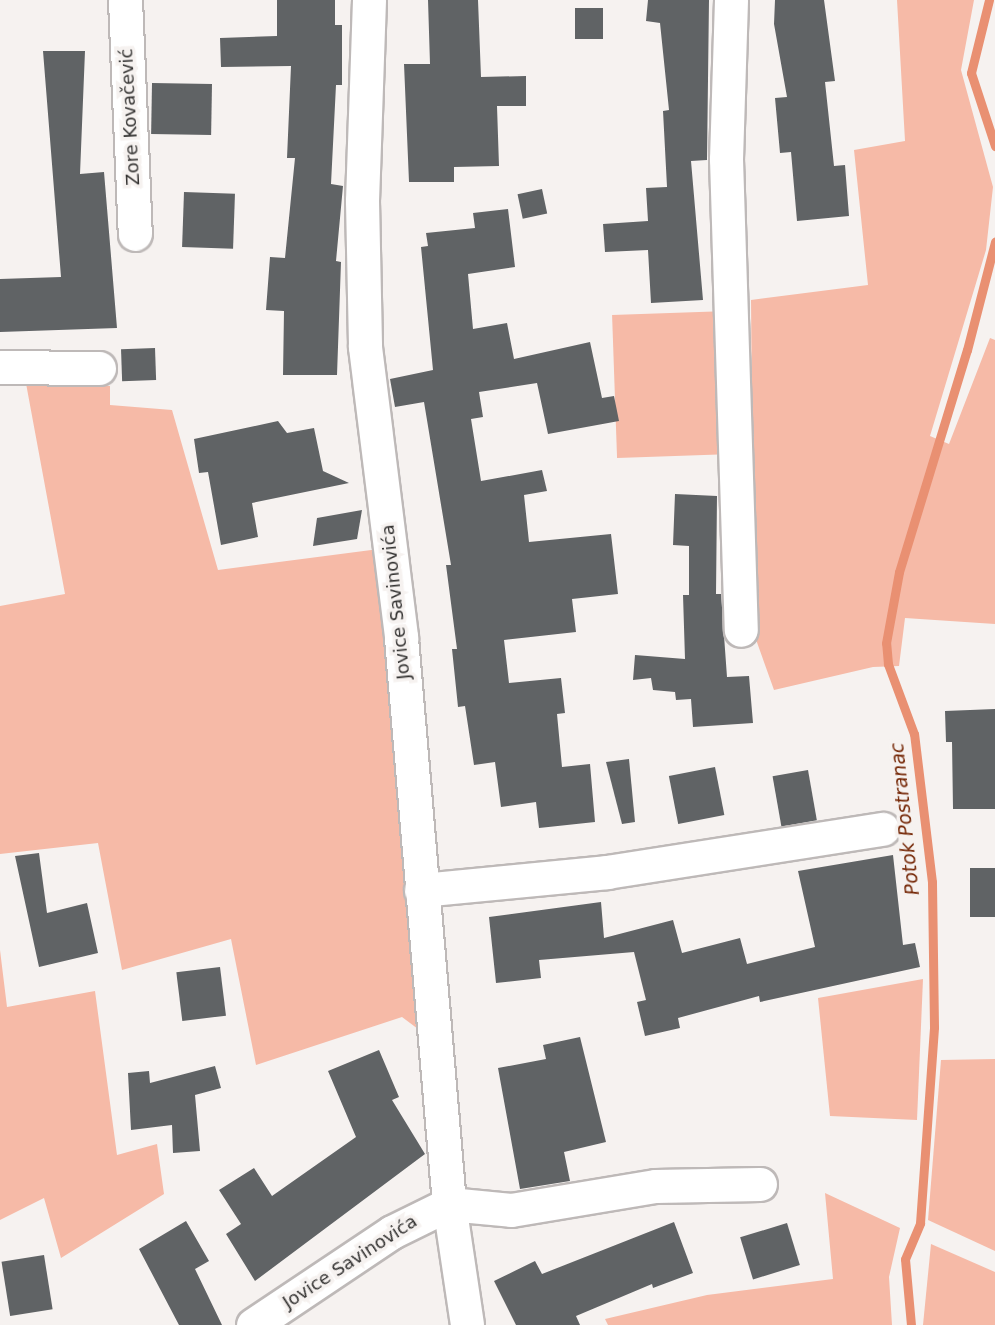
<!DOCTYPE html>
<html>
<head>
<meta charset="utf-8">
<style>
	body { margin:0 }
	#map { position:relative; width:995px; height:1325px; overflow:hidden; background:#f6f2f0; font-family:"DejaVu Sans",sans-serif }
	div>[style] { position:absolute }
	.green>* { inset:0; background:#f6baa7; transform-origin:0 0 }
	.stream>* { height:9px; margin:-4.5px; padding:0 4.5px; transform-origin:4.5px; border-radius:4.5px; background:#e99072 }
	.building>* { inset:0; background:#606365; transform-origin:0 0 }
	.roads { filter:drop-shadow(2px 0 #beb9b8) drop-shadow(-2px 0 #beb9b8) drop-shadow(0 2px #beb9b8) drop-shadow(0 -2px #beb9b8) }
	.minor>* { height:33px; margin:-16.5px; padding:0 16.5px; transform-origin:16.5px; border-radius:16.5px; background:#fff }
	span { translate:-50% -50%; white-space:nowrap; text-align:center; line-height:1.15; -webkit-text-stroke:7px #f6f2f0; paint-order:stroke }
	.street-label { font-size:18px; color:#323130 }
	.water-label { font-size:19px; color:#742605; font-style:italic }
</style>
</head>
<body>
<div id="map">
	<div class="green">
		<i style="clip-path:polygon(897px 0,974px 0,961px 70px,993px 187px,986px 250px,930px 436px,949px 444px,990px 338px,995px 340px,995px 624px,905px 618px,899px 666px,873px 667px,774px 690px,754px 634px,751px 300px,868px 285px,854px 150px,905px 141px)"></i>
		<i style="left:728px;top:311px;width:143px;height:116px;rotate:88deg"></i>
		<i style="clip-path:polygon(25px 378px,110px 386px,110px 405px,172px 410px,218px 570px,379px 549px,422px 1032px,402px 1017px,256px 1065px,231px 939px,122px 970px,98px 843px,0 854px,0 606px,65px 594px)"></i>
		<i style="clip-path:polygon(0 950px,7px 1007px,95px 991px,117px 1155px,157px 1144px,164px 1194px,61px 1258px,44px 1198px,0 1220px)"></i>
		<i style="clip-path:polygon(923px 979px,917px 1120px,830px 1116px,818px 998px)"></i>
		<i style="clip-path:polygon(995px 1059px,995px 1251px,928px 1220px,941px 1060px)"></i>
		<i style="clip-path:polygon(825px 1193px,900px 1228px,889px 1277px,892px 1325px,608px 1325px,605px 1319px,707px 1295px,833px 1279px)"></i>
		<i style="clip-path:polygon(931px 1244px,995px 1272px,995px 1325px,923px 1325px)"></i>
	</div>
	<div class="stream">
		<i style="left:989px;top:0;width:75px;rotate:103.9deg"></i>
		<i style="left:971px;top:73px;width:77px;rotate:71.8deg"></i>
		<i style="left:911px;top:1325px;width:66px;rotate:-95.2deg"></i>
		<i style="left:905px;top:1259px;width:39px;rotate:-67deg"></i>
		<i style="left:920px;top:1223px;width:196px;rotate:-85.9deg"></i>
		<i style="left:934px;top:1027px;width:145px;rotate:-90.8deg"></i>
		<i style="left:932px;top:882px;width:149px;rotate:-96.9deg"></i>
		<i style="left:914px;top:734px;width:75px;rotate:-110.4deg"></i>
		<i style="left:888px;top:664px;width:21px;rotate:-95deg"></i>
		<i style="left:886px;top:643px;width:72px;rotate:-79.6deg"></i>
		<i style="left:899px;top:572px;width:232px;rotate:-73deg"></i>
		<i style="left:967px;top:350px;width:112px;rotate:-75.5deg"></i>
	</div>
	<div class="building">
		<i style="clip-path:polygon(277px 0,335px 0,335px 25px,342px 25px,342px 85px,336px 85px,331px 184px,343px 186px,336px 261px,341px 262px,337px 375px,283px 375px,284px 311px,266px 310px,270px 257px,285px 258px,295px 158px,287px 158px,291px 66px,221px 67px,220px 38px,277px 36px)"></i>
		<i style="clip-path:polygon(428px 0,478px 0,481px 77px,526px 76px,526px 106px,497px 106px,499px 166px,454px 167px,454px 182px,409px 182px,404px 64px,430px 64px)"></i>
		<i style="clip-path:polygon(648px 0,709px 0,707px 160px,691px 161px,703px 300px,651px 303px,648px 250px,605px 252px,603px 224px,648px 221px,646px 188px,667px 187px,663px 111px,669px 110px,660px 23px,646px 21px)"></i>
		<i style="clip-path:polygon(775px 0,824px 0,835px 81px,825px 82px,834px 166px,845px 165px,849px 216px,797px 221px,791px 152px,780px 153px,775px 98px,787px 97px,774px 24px)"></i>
		<i style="left:575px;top:8px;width:28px;height:31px"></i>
		<i style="clip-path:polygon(43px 51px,85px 51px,80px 174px,104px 172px,117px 328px,0 332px,0 279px,61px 277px)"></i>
		<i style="left:212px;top:84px;width:51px;height:60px;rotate:91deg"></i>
		<i style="left:542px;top:189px;width:25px;height:25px;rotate:78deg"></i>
		<i style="left:184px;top:192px;width:51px;height:55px;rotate:2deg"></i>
		<i style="clip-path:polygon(508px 209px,515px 267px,468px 274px,473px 329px,507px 323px,514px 359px,590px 342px,602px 398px,614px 396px,619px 421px,548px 434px,537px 383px,479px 392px,483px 417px,471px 419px,481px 481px,542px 470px,547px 491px,524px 495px,529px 542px,611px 534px,618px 594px,572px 599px,576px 632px,504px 640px,509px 683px,561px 678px,565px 713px,557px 714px,562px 767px,590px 764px,595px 822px,539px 828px,536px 802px,501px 807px,495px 762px,474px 765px,465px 706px,458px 707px,452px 649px,457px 649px,446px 565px,451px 565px,424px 402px,395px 407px,390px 379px,433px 370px,421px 247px,428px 246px,426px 233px,475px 228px,473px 213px)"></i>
		<i style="left:155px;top:348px;width:32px;height:34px;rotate:88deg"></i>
		<i style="clip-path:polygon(278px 421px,287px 433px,314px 428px,323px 471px,349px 483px,252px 503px,258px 537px,221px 545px,208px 472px,199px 473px,194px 439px)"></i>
		<i style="clip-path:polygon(675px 494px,717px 496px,716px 594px,721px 594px,727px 677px,749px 676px,753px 723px,693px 727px,691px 699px,676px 700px,675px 692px,653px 690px,651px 678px,633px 680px,635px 655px,685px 659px,683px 595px,689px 595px,689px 546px,673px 545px)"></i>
		<i style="clip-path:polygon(362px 510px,357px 539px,313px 546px,317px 518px)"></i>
		<i style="clip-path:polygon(995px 709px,995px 809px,953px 809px,952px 742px,946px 742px,945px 711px)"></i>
		<i style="clip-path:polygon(629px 759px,635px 822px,622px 824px,606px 762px)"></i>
		<i style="left:715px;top:767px;width:49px;height:47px;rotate:79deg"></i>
		<i style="left:808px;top:770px;width:51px;height:36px;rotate:80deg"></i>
		<i style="clip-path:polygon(39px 853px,47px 913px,87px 903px,98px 953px,39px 967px,15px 856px)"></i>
		<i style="clip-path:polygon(893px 855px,903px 945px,915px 943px,920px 967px,760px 1002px,759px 996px,678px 1018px,680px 1028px,645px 1036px,637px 1002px,646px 1000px,634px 952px,539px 960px,541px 978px,496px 983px,489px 917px,601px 902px,604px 938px,673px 920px,682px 953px,740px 938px,747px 964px,815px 947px,798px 871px)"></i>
		<i style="left:970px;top:868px;width:25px;height:49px"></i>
		<i style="left:220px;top:967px;width:49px;height:44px;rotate:83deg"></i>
		<i style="clip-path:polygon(580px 1037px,606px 1142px,564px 1152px,570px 1181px,520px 1189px,498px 1068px,546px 1059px,543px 1045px)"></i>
		<i style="clip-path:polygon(379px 1050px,399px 1097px,392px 1100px,425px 1154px,255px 1281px,226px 1234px,241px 1224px,219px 1190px,254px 1168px,272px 1196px,356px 1137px,328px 1071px)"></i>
		<i style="clip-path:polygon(215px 1066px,221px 1088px,195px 1095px,200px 1151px,173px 1153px,172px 1125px,131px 1130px,128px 1073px,149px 1071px,150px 1083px)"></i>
		<i style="clip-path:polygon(186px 1221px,209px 1261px,195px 1269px,222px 1325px,179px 1325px,139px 1249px)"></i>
		<i style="clip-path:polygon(674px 1222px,693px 1273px,653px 1288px,652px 1284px,576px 1316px,580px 1325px,516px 1325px,494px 1281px,535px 1261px,542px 1274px)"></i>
		<i style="left:787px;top:1223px;width:44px;height:49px;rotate:73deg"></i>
		<i style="left:44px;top:1255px;width:55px;height:43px;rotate:81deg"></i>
	</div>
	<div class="roads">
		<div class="minor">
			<i style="left:125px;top:0;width:234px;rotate:87.6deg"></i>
			<i style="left:369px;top:0;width:201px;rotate:92deg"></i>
			<i style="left:362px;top:201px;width:146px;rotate:88.8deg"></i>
			<i style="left:365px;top:347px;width:293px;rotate:82.9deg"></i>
			<i style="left:401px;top:638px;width:568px;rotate:85.15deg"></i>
			<i style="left:449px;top:1204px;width:122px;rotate:81.5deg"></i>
			<i style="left:731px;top:0;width:159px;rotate:91.8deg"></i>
			<i style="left:726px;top:159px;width:471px;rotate:88.2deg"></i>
			<i style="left:0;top:367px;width:99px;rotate:0.6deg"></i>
			<i style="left:421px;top:890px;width:187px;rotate:-5.5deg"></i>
			<i style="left:607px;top:872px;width:279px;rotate:-8.9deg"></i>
			<i style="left:253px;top:1325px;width:167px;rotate:-33.8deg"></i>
			<i style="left:392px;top:1232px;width:64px;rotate:-26.2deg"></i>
			<i style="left:449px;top:1204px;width:62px;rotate:5.5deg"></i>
			<i style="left:511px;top:1210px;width:146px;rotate:-9.5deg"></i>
			<i style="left:655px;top:1186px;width:105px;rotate:-1.1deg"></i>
		</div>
	</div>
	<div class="street-label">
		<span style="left:130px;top:117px;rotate:-93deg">Zore Kovačević</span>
		<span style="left:396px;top:602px;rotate:-96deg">Jovice Savinovića</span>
		<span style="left:350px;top:1262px;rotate:-33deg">Jovice Savinovića</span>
	</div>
	<div class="water-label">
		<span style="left:905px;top:819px;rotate:-96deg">Potok Postranac</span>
	</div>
</div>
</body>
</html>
